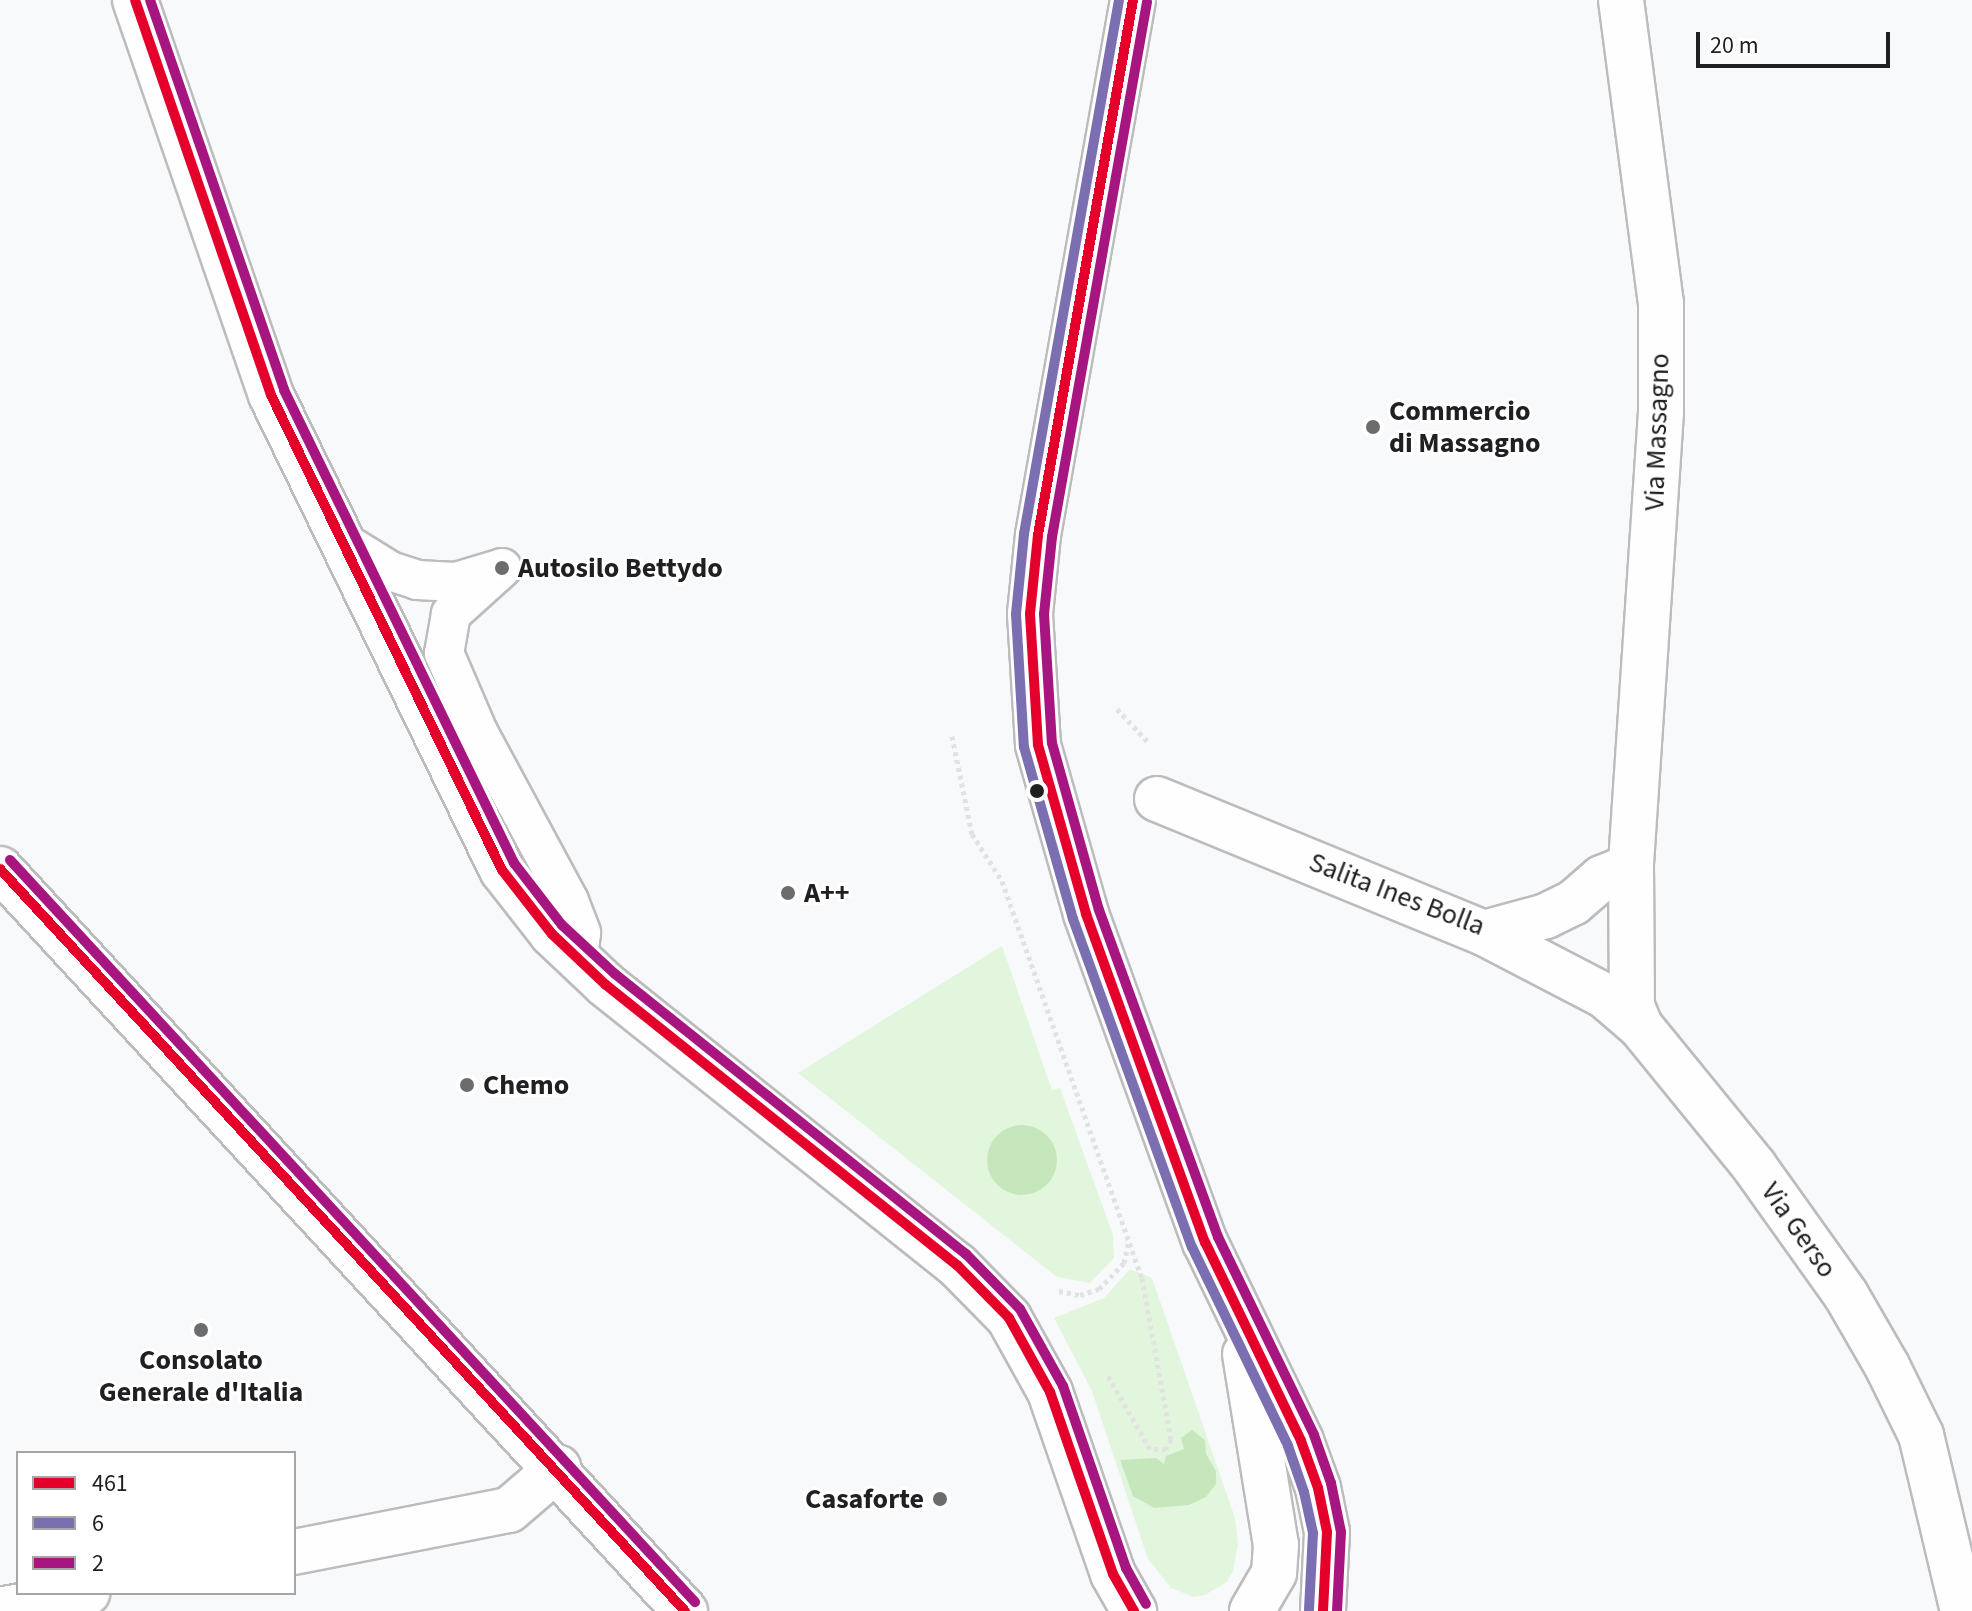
<!DOCTYPE html>
<html>
<head>
<meta charset="utf-8">
<style>
	body { margin:0 }
	#map { position:relative; width:1972px; height:1611px; overflow:hidden; background:#f8f9fb; font-family:"Source Sans 3",sans-serif }
	div>[style] { position:absolute }
	.green>* { inset:0; background:#e1f6dc }
	.forest>* { inset:0; background:#c6e7bc }
	.round { border-radius:50% }
	.path>* { height:5px; margin-top:-2.5px; transform-origin:0; background:repeating-linear-gradient(90deg,#e2e2e3 0 4px,transparent 0 8px) }
	.roads { filter:drop-shadow(2px 0 #bcbcbe) drop-shadow(-2px 0 #bcbcbe) drop-shadow(0 2px #bcbcbe) drop-shadow(0 -2px #bcbcbe) }
	.lane>* { height:38px; margin:-19px; padding:0 19px; transform-origin:19px; border-radius:19px; background:#fefefe }
	.street>* { height:44px; margin:-22px; padding:0 22px; transform-origin:22px; border-radius:22px; background:#fefefe }
	.secondary>* { height:44px; margin:-22px; padding:0 22px; transform-origin:22px; border-radius:22px; background:#fefefe }
	.bus-1>* { height:10px; margin:-5px; padding:0 5px; transform-origin:5px; border-radius:5px; background:#e4002b }
	.bus-2>* { height:10px; margin:-5px; padding:0 5px; transform-origin:5px; border-radius:5px; background:#7b6fb1 }
	.bus-3>* { height:10px; margin:-5px; padding:0 5px; transform-origin:5px; border-radius:5px; background:#a71580 }
	.dots>* { width:22px; height:22px; translate:-50% -50%; box-sizing:border-box; border:4px solid #fff; border-radius:50% }
	span { translate:-50% -50%; white-space:nowrap; text-align:center; line-height:1.15; -webkit-text-stroke:6px #fff; paint-order:stroke }
	.poi-label { font-size:28px; color:#202022; font-weight:700 }
	.left { translate:0 -50%; text-align:left }
	.right { translate:-100% -50%; text-align:right }
	.street-label { font-size:28px; color:#202022 }
	.legend { position:absolute; left:16px; top:1451px; width:280px; height:144px; box-sizing:border-box; background:#fff; border:2px solid #a6a6a7; margin:0; padding:10px 14px; list-style:none; font-size:24px; color:#202022 }
	.legend li { display:flex; align-items:center; gap:16px; height:40px }
	.legend b { width:40px; border:2px solid #a6a6a7 }
	.scale { position:absolute; left:1696px; top:32px; width:194px; height:36px; box-sizing:border-box; border:4px solid #202022; border-top:0; padding-left:10px; font-size:24px; line-height:28px; white-space:nowrap; color:#202022; -webkit-text-stroke:6px #fff; paint-order:stroke }
</style>
</head>
<body>
<div id="map">
	<div class="green">
		<i style="clip-path:polygon(1002px 946px,1052px 1090px,1060px 1088px,1113px 1235px,1114px 1258px,1090px 1283px,1057px 1277px,798px 1073px)"></i>
		<i style="clip-path:polygon(1130px 1269px,1152px 1278px,1235px 1518px,1238px 1544px,1233px 1571px,1227px 1582px,1205px 1595px,1194px 1597px,1171px 1588px,1148px 1559px,1092px 1391px,1054px 1318px,1104px 1298px)"></i>
	</div>
	<div class="forest">
		<i class="round" style="left:987px;top:1125px;width:70px;height:70px"></i>
		<i style="clip-path:polygon(1192px 1430px,1205px 1440px,1206px 1454px,1216px 1471px,1216px 1484px,1206px 1497px,1189px 1505px,1154px 1508px,1133px 1496px,1120px 1460px,1156px 1458px,1164px 1464px,1166px 1456px,1184px 1449px,1181px 1438px)"></i>
	</div>
	<div class="path">
		<i style="left:1117px;top:709px;width:47px;rotate:46.7deg"></i>
		<i style="left:952px;top:736px;width:100px;rotate:78.5deg"></i>
		<i style="left:972px;top:834px;width:56px;rotate:57.4deg"></i>
		<i style="left:1002px;top:881px;width:421px;rotate:70.6deg"></i>
		<i style="left:1142px;top:1278px;width:164px;rotate:79.8deg"></i>
		<i style="left:1171px;top:1439px;width:11px;rotate:117deg"></i>
		<i style="left:1166px;top:1449px;width:16px;rotate:180deg"></i>
		<i style="left:1150px;top:1449px;width:84px;rotate:-119.9deg"></i>
		<i style="left:1059px;top:1291px;width:21px;rotate:11deg"></i>
		<i style="left:1080px;top:1295px;width:20px;rotate:-18deg"></i>
		<i style="left:1099px;top:1289px;width:36px;rotate:-46deg"></i>
		<i style="left:1124px;top:1263px;width:24px;rotate:-78deg"></i>
	</div>
	<div class="roads">
		<div class="lane">
			<i style="left:342px;top:541px;width:57px;rotate:32deg"></i>
			<i style="left:390px;top:571px;width:28px;rotate:18deg"></i>
			<i style="left:417px;top:580px;width:39px;rotate:3deg"></i>
			<i style="left:456px;top:582px;width:42px;rotate:-16.7deg"></i>
			<i style="left:502px;top:568px;width:69px;rotate:138deg"></i>
			<i style="left:451px;top:614px;width:40px;rotate:100deg"></i>
			<i style="left:444px;top:653px;width:86px;rotate:66.7deg"></i>
			<i style="left:478px;top:732px;width:192px;rotate:61.7deg"></i>
			<i style="left:569px;top:901px;width:34px;rotate:69deg"></i>
			<i style="left:581px;top:933px;width:26px;rotate:97deg"></i>
		</div>
		<div class="street">
			<i style="left:1621px;top:0;width:306px;rotate:82.5deg"></i>
			<i style="left:1661px;top:303px;width:109px;rotate:90deg"></i>
			<i style="left:1661px;top:412px;width:455px;rotate:93.8deg"></i>
			<i style="left:1631px;top:866px;width:140px;rotate:89.6deg"></i>
			<i style="left:1632px;top:1006px;width:22px;rotate:68deg"></i>
			<i style="left:1640px;top:1026px;width:181px;rotate:50.8deg"></i>
			<i style="left:1754px;top:1166px;width:158px;rotate:54.5deg"></i>
			<i style="left:1846px;top:1295px;width:82px;rotate:60deg"></i>
			<i style="left:1887px;top:1366px;width:77px;rotate:63.8deg"></i>
			<i style="left:1921px;top:1435px;width:181px;rotate:76.6deg"></i>
			<i style="left:1157px;top:799px;width:353px;rotate:22.3deg"></i>
			<i style="left:1484px;top:933px;width:64px;rotate:-15.3deg"></i>
			<i style="left:1546px;top:916px;width:30px;rotate:-26deg"></i>
			<i style="left:1573px;top:903px;width:38px;rotate:-41deg"></i>
			<i style="left:1602px;top:878px;width:31px;rotate:-22deg"></i>
			<i style="left:1484px;top:933px;width:136px;rotate:27.5deg"></i>
			<i style="left:1605px;top:996px;width:46px;rotate:40.6deg"></i>
			<i style="left:294px;top:1552px;width:219px;rotate:-11.1deg"></i>
			<i style="left:509px;top:1510px;width:65px;rotate:-40.6deg"></i>
			<i style="left:0;top:1610px;width:89px;rotate:-11.1deg"></i>
		</div>
		<div class="secondary">
			<i style="left:135px;top:0;width:418px;rotate:71deg"></i>
			<i style="left:271px;top:395px;width:528px;rotate:64.07deg"></i>
			<i style="left:502px;top:870px;width:81px;rotate:52deg"></i>
			<i style="left:552px;top:934px;width:74px;rotate:43.4deg"></i>
			<i style="left:606px;top:985px;width:449px;rotate:38.6deg"></i>
			<i style="left:957px;top:1265px;width:74px;rotate:45.5deg"></i>
			<i style="left:1009px;top:1318px;width:85px;rotate:61deg"></i>
			<i style="left:1050px;top:1392px;width:193px;rotate:70.9deg"></i>
			<i style="left:1113px;top:1574px;width:43px;rotate:60.4deg"></i>
			<i style="left:1133px;top:0;width:543px;rotate:100.07deg"></i>
			<i style="left:1038px;top:535px;width:79px;rotate:95.8deg"></i>
			<i style="left:1030px;top:614px;width:131px;rotate:86.5deg"></i>
			<i style="left:1038px;top:745px;width:176px;rotate:74.1deg"></i>
			<i style="left:1086px;top:914px;width:349px;rotate:70.1deg"></i>
			<i style="left:1205px;top:1242px;width:221px;rotate:64.2deg"></i>
			<i style="left:1301px;top:1441px;width:50px;rotate:70.1deg"></i>
			<i style="left:1318px;top:1488px;width:45px;rotate:78.4deg"></i>
			<i style="left:1327px;top:1532px;width:79px;rotate:92.9deg"></i>
			<i style="left:0;top:869px;width:1010px;rotate:47.29deg"></i>
			<i style="left:1245px;top:1354px;width:193px;rotate:80.8deg"></i>
			<i style="left:1276px;top:1545px;width:28px;rotate:94deg"></i>
			<i style="left:1274px;top:1573px;width:44px;rotate:120.1deg"></i>
		</div>
	</div>
	<div class="bus-1">
		<i style="left:135px;top:0;width:418px;rotate:71deg"></i>
		<i style="left:271px;top:395px;width:528px;rotate:64.07deg"></i>
		<i style="left:502px;top:870px;width:81px;rotate:52deg"></i>
		<i style="left:552px;top:934px;width:74px;rotate:43.4deg"></i>
		<i style="left:606px;top:985px;width:449px;rotate:38.6deg"></i>
		<i style="left:957px;top:1265px;width:74px;rotate:45.5deg"></i>
		<i style="left:1009px;top:1318px;width:85px;rotate:61deg"></i>
		<i style="left:1050px;top:1392px;width:193px;rotate:70.9deg"></i>
		<i style="left:1113px;top:1574px;width:43px;rotate:60.4deg"></i>
		<i style="left:1133px;top:0;width:543px;rotate:100.07deg"></i>
		<i style="left:1038px;top:535px;width:79px;rotate:95.8deg"></i>
		<i style="left:1030px;top:614px;width:131px;rotate:86.5deg"></i>
		<i style="left:1038px;top:745px;width:176px;rotate:74.1deg"></i>
		<i style="left:1086px;top:914px;width:349px;rotate:70.1deg"></i>
		<i style="left:1205px;top:1242px;width:221px;rotate:64.2deg"></i>
		<i style="left:1301px;top:1441px;width:50px;rotate:70.1deg"></i>
		<i style="left:1318px;top:1488px;width:45px;rotate:78.4deg"></i>
		<i style="left:1327px;top:1532px;width:79px;rotate:92.9deg"></i>
		<i style="left:0;top:869px;width:1010px;rotate:47.29deg"></i>
	</div>
	<div class="bus-2">
		<i style="left:1119px;top:0;width:542px;rotate:100.09deg"></i>
		<i style="left:1024px;top:534px;width:80px;rotate:95.7deg"></i>
		<i style="left:1016px;top:614px;width:133px;rotate:86.6deg"></i>
		<i style="left:1024px;top:747px;width:179px;rotate:74.1deg"></i>
		<i style="left:1073px;top:919px;width:349px;rotate:70.1deg"></i>
		<i style="left:1192px;top:1247px;width:221px;rotate:64.2deg"></i>
		<i style="left:1288px;top:1446px;width:49px;rotate:70.8deg"></i>
		<i style="left:1304px;top:1492px;width:42px;rotate:77.6deg"></i>
		<i style="left:1313px;top:1533px;width:77px;rotate:93deg"></i>
	</div>
	<div class="bus-3">
		<i style="left:150px;top:0;width:412px;rotate:71deg"></i>
		<i style="left:284px;top:390px;width:526px;rotate:64.07deg"></i>
		<i style="left:514px;top:863px;width:78px;rotate:52.3deg"></i>
		<i style="left:562px;top:925px;width:72px;rotate:42.8deg"></i>
		<i style="left:615px;top:974px;width:449px;rotate:38.6deg"></i>
		<i style="left:966px;top:1254px;width:77px;rotate:45.5deg"></i>
		<i style="left:1020px;top:1309px;width:88px;rotate:60.8deg"></i>
		<i style="left:1063px;top:1386px;width:193px;rotate:70.9deg"></i>
		<i style="left:1126px;top:1568px;width:41px;rotate:60.9deg"></i>
		<i style="left:1147px;top:2px;width:543px;rotate:100.07deg"></i>
		<i style="left:1052px;top:537px;width:77px;rotate:95.9deg"></i>
		<i style="left:1044px;top:614px;width:129px;rotate:86.5deg"></i>
		<i style="left:1052px;top:743px;width:173px;rotate:74.3deg"></i>
		<i style="left:1099px;top:910px;width:348px;rotate:70deg"></i>
		<i style="left:1218px;top:1237px;width:220px;rotate:64.1deg"></i>
		<i style="left:1314px;top:1435px;width:51px;rotate:70.5deg"></i>
		<i style="left:1331px;top:1483px;width:50px;rotate:78.5deg"></i>
		<i style="left:1341px;top:1532px;width:79px;rotate:92.9deg"></i>
		<i style="left:10px;top:860px;width:1010px;rotate:47.29deg"></i>
	</div>
	<div class="dots">
		<i style="left:1373px;top:427px;background:#6c6c6e"></i>
		<i style="left:502px;top:568px;background:#6c6c6e"></i>
		<i style="left:1037px;top:791px;background:#202022"></i>
		<i style="left:788px;top:893px;background:#6c6c6e"></i>
		<i style="left:467px;top:1085px;background:#6c6c6e"></i>
		<i style="left:201px;top:1330px;background:#6c6c6e"></i>
		<i style="left:940px;top:1499px;background:#6c6c6e"></i>
	</div>
	<div class="poi-label">
		<span class="left" style="left:1389px;top:427px">Commercio<br>di Massagno</span>
		<span class="left" style="left:518px;top:568px">Autosilo Bettydo</span>
		<span class="left" style="left:804px;top:893px">A++</span>
		<span class="left" style="left:483px;top:1085px">Chemo</span>
		<span style="left:201px;top:1376px">Consolato<br>Generale d'Italia</span>
		<span class="right" style="left:924px;top:1499px">Casaforte</span>
	</div>
	<div class="street-label">
		<span style="left:1657px;top:432px;rotate:-88deg">Via Massagno</span>
		<span style="left:1397px;top:894px;rotate:21deg">Salita Ines Bolla</span>
		<span style="left:1799px;top:1230px;rotate:55deg">Via Gerso</span>
	</div>
	<ul class="legend">
	<li><b style="height:10px;background:#e4002b"></b>461</li>
	<li><b style="height:10px;background:#7b6fb1"></b>6</li>
	<li><b style="height:10px;background:#a71580"></b>2</li>
	</ul>
	<div class="scale">20 m</div>
</div>
</body>
</html>
